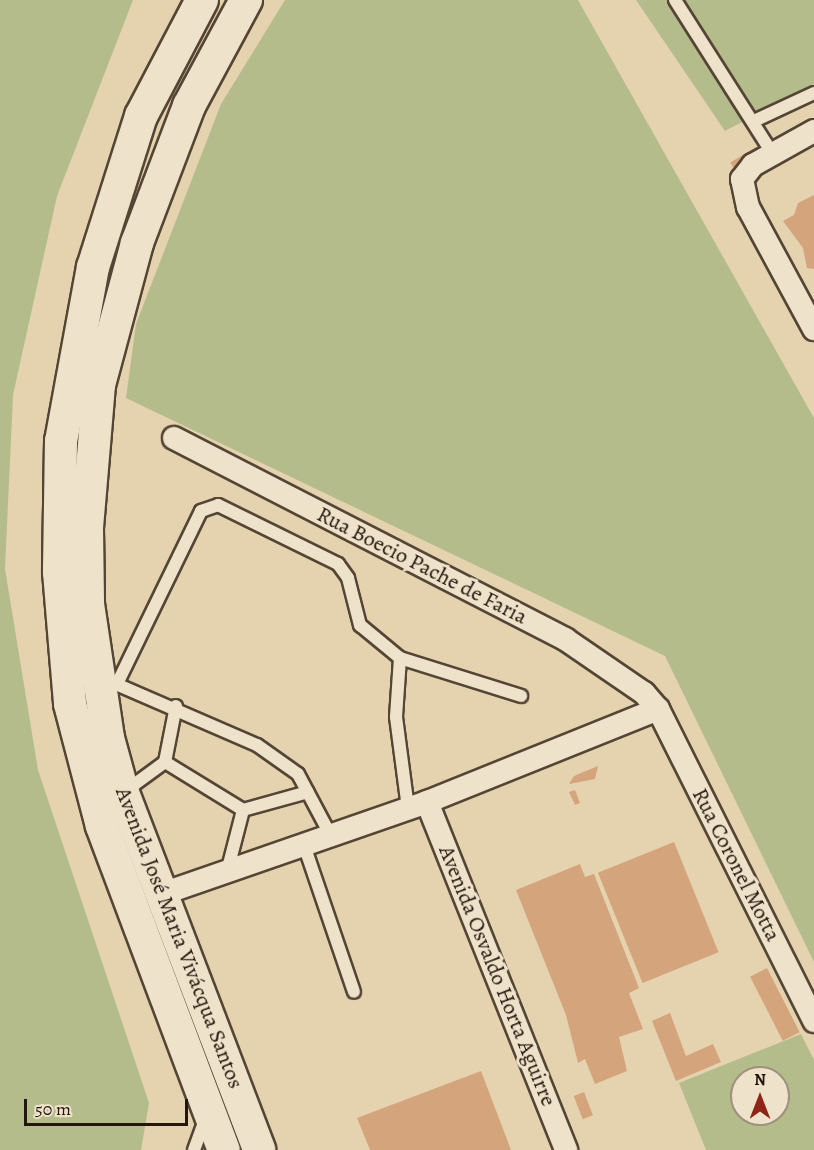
<!DOCTYPE html>
<html>
<head>
<meta charset="utf-8">
<style>
	body { margin:0 }
	#map { position:relative; width:814px; height:1150px; overflow:hidden; background:#e5d2ae; font-family:Alegreya,serif }
	div>[style] { position:absolute }
	.green>* { inset:0; background:#b4bc8b }
	.building>* { inset:0; background:#d4a57c; transform-origin:0 0 }
	.roads { filter:drop-shadow(2px 0 #544535) drop-shadow(-2px 0 #544535) drop-shadow(0 2px #544535) drop-shadow(0 -2px #544535) }
	.lane>* { height:12px; margin:-6px; padding:0 6px; transform-origin:6px; border-radius:6px; background:#eee2ca }
	.street>* { height:22px; margin:-11px; padding:0 11px; transform-origin:11px; border-radius:11px; background:#eee2ca }
	.secondary>* { height:32px; margin:-16px; padding:0 16px; transform-origin:16px; border-radius:16px; background:#eee2ca }
	span { translate:-50% -50%; white-space:nowrap; text-align:center; line-height:1.15; -webkit-text-stroke:6px #eee2ca; paint-order:stroke }
	.street-label { font-size:22px; color:#23160d }
	.north { position:absolute; left:730px; top:1066px; width:60px; height:60px; box-sizing:border-box; background:#eee2ca; border:2px solid #9d907e; border-radius:50%; rotate:0deg; font-size:16px; font-weight:700; line-height:24px; text-align:center; color:#23160d }
	.north::after { content:''; display:block; margin:auto; width:21px; height:27px; background:#8f2418; clip-path:polygon(50% 0,100% 100%,50% 72%,0 100%) }
	.scale { position:absolute; left:24px; top:1099px; width:164px; height:27px; box-sizing:border-box; border:3px solid #23160d; border-top:0; padding-left:8px; font-size:18px; line-height:21px; white-space:nowrap; color:#23160d; -webkit-text-stroke:4px #eee2ca; paint-order:stroke }
</style>
</head>
<body>
<div id="map">
	<div class="green">
		<i style="clip-path:polygon(0 0,133px 0,57px 196px,13px 395px,5px 569px,38px 770px,149px 1103px,141px 1150px,0 1150px)"></i>
		<i style="clip-path:polygon(285px 0,578px 0,814px 418px,814px 962px,665px 656px,126px 398px,136px 324px,221px 104px)"></i>
		<i style="clip-path:polygon(636px 0,814px 0,814px 84px,725px 131px)"></i>
		<i style="clip-path:polygon(evenodd,801px 1034px,814px 1060px,814px 1150px,706px 1150px,679px 1083px,801px 1034px,742px 1078px,778px 1078px,778px 1114px,742px 1114px,742px 1078px)"></i>
	</div>
	<div class="building">
		<i style="left:756px;top:147px;width:12px;height:30px;rotate:59deg"></i>
		<i style="clip-path:polygon(814px 195px,814px 269px,807px 268px,803px 248px,783px 221px,794px 215px,798px 203px)"></i>
		<i style="clip-path:polygon(598px 766px,595px 779px,569px 784px,574px 776px)"></i>
		<i style="clip-path:polygon(575px 790px,580px 803px,575px 805px,569px 792px)"></i>
		<i style="left:674px;top:842px;width:119px;height:82px;rotate:68deg"></i>
		<i style="clip-path:polygon(580px 864px,585px 877px,594px 874px,639px 988px,629px 993px,643px 1029px,619px 1037px,627px 1071px,595px 1084px,585px 1059px,578px 1063px,566px 1015px,516px 890px)"></i>
		<i style="left:767px;top:968px;width:72px;height:19px;rotate:63deg"></i>
		<i style="clip-path:polygon(670px 1013px,686px 1056px,713px 1044px,721px 1062px,676px 1081px,652px 1021px)"></i>
		<i style="clip-path:polygon(481px 1071px,511px 1150px,370px 1150px,357px 1118px)"></i>
		<i style="left:584px;top:1092px;width:25px;height:11px;rotate:69deg"></i>
	</div>
	<div class="roads">
		<div class="lane">
			<i style="left:675px;top:0;width:181px;rotate:57.6deg"></i>
			<i style="left:754px;top:121px;width:66px;rotate:-25deg"></i>
			<i style="left:400px;top:658px;width:59px;rotate:93.9deg"></i>
			<i style="left:396px;top:717px;width:92px;rotate:82.5deg"></i>
			<i style="left:109px;top:681px;width:161px;rotate:23.4deg"></i>
			<i style="left:257px;top:745px;width:50px;rotate:35.3deg"></i>
			<i style="left:298px;top:774px;width:70px;rotate:62deg"></i>
			<i style="left:117px;top:684px;width:192px;rotate:-64.1deg"></i>
			<i style="left:201px;top:511px;width:18px;rotate:-19deg"></i>
			<i style="left:218px;top:505px;width:134px;rotate:26.2deg"></i>
			<i style="left:338px;top:564px;width:17px;rotate:54deg"></i>
			<i style="left:348px;top:578px;width:49px;rotate:75.7deg"></i>
			<i style="left:360px;top:625px;width:52px;rotate:39.5deg"></i>
			<i style="left:400px;top:658px;width:127px;rotate:17.4deg"></i>
			<i style="left:165px;top:762px;width:92px;rotate:31.6deg"></i>
			<i style="left:124px;top:792px;width:51px;rotate:-36.2deg"></i>
			<i style="left:165px;top:762px;width:57px;rotate:-78.9deg"></i>
			<i style="left:304px;top:845px;width:155px;rotate:71.2deg"></i>
			<i style="left:227px;top:872px;width:64px;rotate:-75.5deg"></i>
			<i style="left:243px;top:810px;width:67px;rotate:-15.5deg"></i>
			<i style="left:194px;top:1150px;width:35px;rotate:-70deg"></i>
		</div>
		<div class="street">
			<i style="left:814px;top:131px;width:70px;rotate:150.9deg"></i>
			<i style="left:753px;top:165px;width:18px;rotate:128deg"></i>
			<i style="left:742px;top:179px;width:29px;rotate:78deg"></i>
			<i style="left:748px;top:207px;width:139px;rotate:61.6deg"></i>
			<i style="left:174px;top:438px;width:440px;rotate:27.2deg"></i>
			<i style="left:565px;top:639px;width:96px;rotate:34.4deg"></i>
			<i style="left:644px;top:693px;width:21px;rotate:49deg"></i>
			<i style="left:658px;top:709px;width:349px;rotate:63.4deg"></i>
			<i style="left:427px;top:802px;width:375px;rotate:68.2deg"></i>
			<i style="left:159px;top:895px;width:284px;rotate:-19.1deg"></i>
			<i style="left:427px;top:802px;width:249px;rotate:-21.9deg"></i>
		</div>
		<div class="secondary">
			<i style="left:202px;top:0;width:131px;rotate:117.7deg"></i>
			<i style="left:141px;top:116px;width:158px;rotate:107.6deg"></i>
			<i style="left:93px;top:267px;width:177px;rotate:100.4deg"></i>
			<i style="left:61px;top:441px;width:131px;rotate:90.9deg"></i>
			<i style="left:59px;top:572px;width:132px;rotate:85.2deg"></i>
			<i style="left:70px;top:704px;width:126px;rotate:75.3deg"></i>
			<i style="left:102px;top:826px;width:346px;rotate:69.4deg"></i>
			<i style="left:246px;top:0;width:120px;rotate:118.3deg"></i>
			<i style="left:189px;top:106px;width:147px;rotate:110.8deg"></i>
			<i style="left:137px;top:243px;width:147px;rotate:105deg"></i>
			<i style="left:99px;top:385px;width:144px;rotate:94.8deg"></i>
			<i style="left:87px;top:529px;width:75px;rotate:89.2deg"></i>
			<i style="left:88px;top:604px;width:135px;rotate:81.5deg"></i>
			<i style="left:108px;top:738px;width:57px;rotate:74.7deg"></i>
			<i style="left:123px;top:793px;width:382px;rotate:69.1deg"></i>
		</div>
	</div>
	<div class="street-label">
		<span style="left:422px;top:566px;rotate:27deg">Rua Boecio Pache de Faria</span>
		<span style="left:736px;top:865px;rotate:63deg">Rua Coronel Motta</span>
		<span style="left:179px;top:938px;rotate:69deg">Avenida José Maria Vivácqua Santos</span>
		<span style="left:497px;top:976px;rotate:68deg">Avenida Osvaldo Horta Aguirre</span>
	</div>
	<div class="north">N</div>
	<div class="scale">50 m</div>
</div>
</body>
</html>
